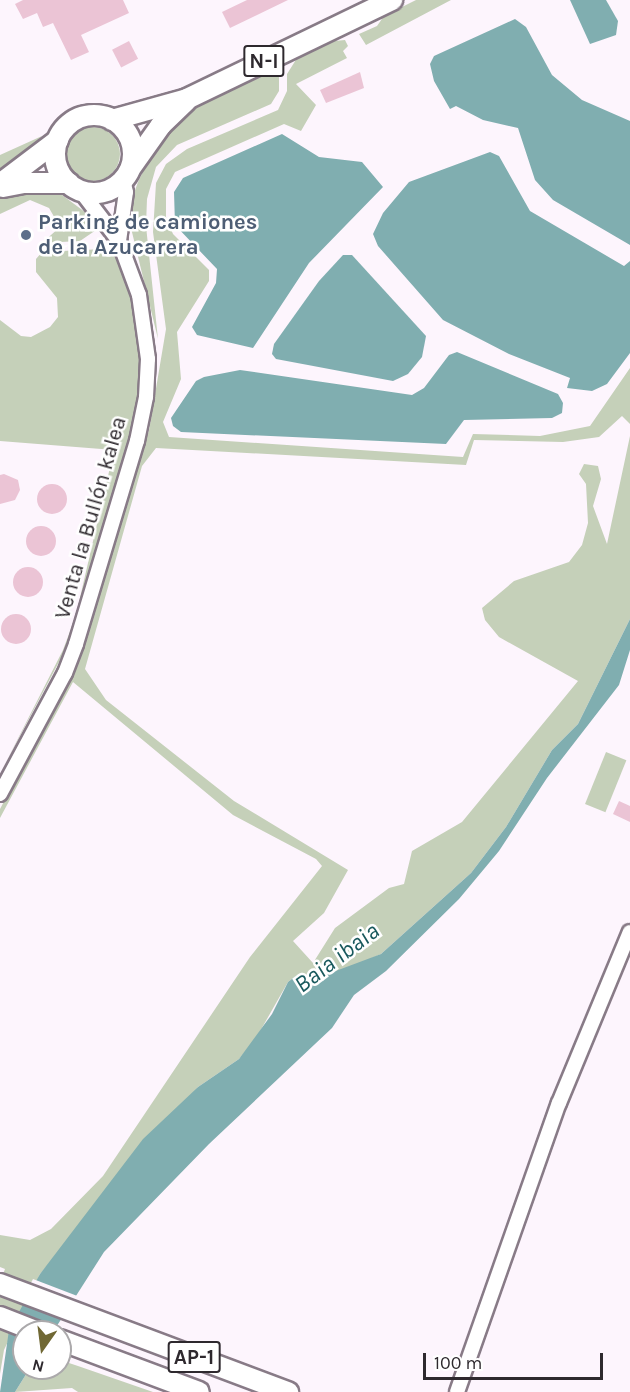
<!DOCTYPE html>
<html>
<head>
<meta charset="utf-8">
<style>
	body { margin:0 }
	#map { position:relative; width:630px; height:1392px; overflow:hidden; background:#fdf5fd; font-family:Karla,sans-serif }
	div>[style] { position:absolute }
	.green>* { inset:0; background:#c5d0b9; transform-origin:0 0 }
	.round { border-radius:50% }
	.water>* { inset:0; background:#80aeb0 }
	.pier>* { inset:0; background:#fdf5fd }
	.building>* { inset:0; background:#ebc4d5; transform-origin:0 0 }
	.roads { filter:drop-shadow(2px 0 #887b87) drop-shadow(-2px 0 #887b87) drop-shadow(0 2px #887b87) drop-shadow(0 -2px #887b87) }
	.minor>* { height:14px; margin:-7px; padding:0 7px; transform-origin:7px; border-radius:7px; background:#fff }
	.highway>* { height:20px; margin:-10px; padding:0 10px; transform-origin:10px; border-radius:10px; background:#fff }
	.highway>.ring { margin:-10px; padding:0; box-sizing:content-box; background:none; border:20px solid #fff; border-radius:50% }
	.dots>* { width:16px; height:16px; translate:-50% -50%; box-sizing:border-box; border:3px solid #fff; border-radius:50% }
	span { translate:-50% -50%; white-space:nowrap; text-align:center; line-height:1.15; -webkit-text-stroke:5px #fff; paint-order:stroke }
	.shield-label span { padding:2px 4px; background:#fff; border:2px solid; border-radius:4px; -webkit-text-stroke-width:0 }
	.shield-label { font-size:21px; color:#2e292e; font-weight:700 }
	.service-label { font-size:22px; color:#4e5e75; font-weight:700 }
	.left { translate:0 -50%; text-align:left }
	.street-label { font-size:22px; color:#2e292e }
	.water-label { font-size:24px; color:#19595d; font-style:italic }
	.north { position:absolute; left:12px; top:1320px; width:60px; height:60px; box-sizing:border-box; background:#fff; border:2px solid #aba9ab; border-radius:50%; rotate:194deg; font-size:16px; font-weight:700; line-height:24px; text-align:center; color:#2e292e }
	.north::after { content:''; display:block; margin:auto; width:21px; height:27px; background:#706834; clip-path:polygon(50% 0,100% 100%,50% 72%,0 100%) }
	.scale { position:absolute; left:423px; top:1353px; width:180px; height:27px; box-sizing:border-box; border:3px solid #2e292e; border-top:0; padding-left:8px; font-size:18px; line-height:21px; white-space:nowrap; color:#2e292e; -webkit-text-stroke:4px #fff; paint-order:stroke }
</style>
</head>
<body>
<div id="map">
	<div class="green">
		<i style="clip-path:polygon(416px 0,451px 0,366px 45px,359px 34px,377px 26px,384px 16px)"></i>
		<i style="clip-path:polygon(345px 40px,348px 46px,343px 51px,347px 58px,296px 84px,316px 105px,301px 131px,284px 124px,175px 172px,166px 189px,166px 217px,173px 234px,209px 270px,209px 281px,177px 332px,181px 379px,163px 422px,169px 437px,463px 457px,473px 434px,540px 436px,590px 426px,630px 368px,630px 424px,622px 416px,599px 437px,563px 442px,474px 440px,466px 465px,156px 448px,142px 466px,85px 669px,106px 700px,234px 801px,348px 870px,324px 913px,293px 941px,313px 963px,335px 928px,389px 888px,404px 884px,412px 851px,462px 822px,578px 681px,499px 637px,485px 620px,482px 608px,514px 581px,569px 562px,582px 545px,588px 523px,586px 484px,579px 474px,584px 464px,598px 466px,601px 479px,593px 506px,607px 544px,630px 436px,630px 619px,578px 724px,552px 750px,506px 827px,471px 873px,381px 954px,348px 969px,325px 975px,297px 975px,288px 982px,255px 1040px,239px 1059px,198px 1087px,40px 1274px,4px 1350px,0 1374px,0 1282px,5px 1269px,0 1267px,0 1235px,30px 1240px,51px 1229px,103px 1176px,250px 957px,322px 866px,316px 859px,233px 815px,73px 682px,0 818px,0 809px,76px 666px,149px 430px,166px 329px,153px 232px,156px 183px,166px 164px,187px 149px,278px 110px,287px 91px,287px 74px,299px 55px,325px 42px)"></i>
		<i style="clip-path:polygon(267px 70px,279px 75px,279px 91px,271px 104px,177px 145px,156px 167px,147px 199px,146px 226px,158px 339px,131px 228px,130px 204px,138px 182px,151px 155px,191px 109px)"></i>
		<i class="round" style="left:66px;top:127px;width:54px;height:54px"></i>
		<i style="clip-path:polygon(42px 136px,18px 159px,0 170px,0 155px)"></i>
		<i style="clip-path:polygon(12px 191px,58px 192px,89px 215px,99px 228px,80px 241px,42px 243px,60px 227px,49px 208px,30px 200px,0 214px,0 197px)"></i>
		<i style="clip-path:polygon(103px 249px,112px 252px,123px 268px,135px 312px,141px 353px,140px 397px,133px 436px,70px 641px,4px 766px,63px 650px,76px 615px,114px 450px,0 441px,0 320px,21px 336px,31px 337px,50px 327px,58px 317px,57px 298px,36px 272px,36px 259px,42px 252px)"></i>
		<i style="left:606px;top:752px;width:22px;height:56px;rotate:22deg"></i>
		<i style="clip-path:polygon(60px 1360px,78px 1366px,153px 1392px,78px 1392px,72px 1388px,15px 1392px,30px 1368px,60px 1368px)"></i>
	</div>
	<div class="water">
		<i style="clip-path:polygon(570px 0,606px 0,618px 21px,616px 35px,590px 44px)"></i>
		<i style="clip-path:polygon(515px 19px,526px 27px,552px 75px,582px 100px,630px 121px,630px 245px,553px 200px,535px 180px,518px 128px,483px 120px,456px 106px,450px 109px,434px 81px,430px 64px,434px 56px)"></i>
		<i style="clip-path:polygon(282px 134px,319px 157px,362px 162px,383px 187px,309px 263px,253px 348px,197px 335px,192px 327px,216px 283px,217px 269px,175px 225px,174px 192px,183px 178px)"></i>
		<i style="clip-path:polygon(490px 152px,499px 156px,530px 211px,624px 266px,630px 261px,630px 353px,607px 384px,592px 391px,567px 388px,570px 378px,509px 354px,443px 320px,378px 246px,373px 234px,383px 213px,409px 182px)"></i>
		<i style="clip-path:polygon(343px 255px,352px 255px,426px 336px,422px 357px,408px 374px,393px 381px,276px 359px,272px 354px,274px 344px,319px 281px)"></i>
		<i style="clip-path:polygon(457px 352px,558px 394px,563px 403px,562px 413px,552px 418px,464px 420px,446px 444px,181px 432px,173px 426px,171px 418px,196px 381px,204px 377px,240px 370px,412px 395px,424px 388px,449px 355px)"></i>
		<i style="clip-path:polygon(630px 619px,630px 650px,619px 685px,547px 778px,499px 851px,459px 899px,386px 971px,354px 995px,332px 1028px,209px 1144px,104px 1252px,53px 1332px,24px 1332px,24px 1368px,30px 1368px,15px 1392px,0 1392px,9px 1330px,40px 1274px,143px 1139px,198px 1087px,239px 1059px,272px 1014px,288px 982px,297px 975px,325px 975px,381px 954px,471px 873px,506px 827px,552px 750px,578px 724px)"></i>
	</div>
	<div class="pier">
		<i style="clip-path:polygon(33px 1279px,80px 1297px,64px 1320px,20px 1304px)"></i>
	</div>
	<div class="building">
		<i style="clip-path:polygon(23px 0,123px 0,129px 13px,81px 35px,89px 52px,71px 60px,53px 23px,43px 27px,37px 13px,23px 19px,15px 4px)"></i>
		<i style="clip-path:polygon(247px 0,288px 0,230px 28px,222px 12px)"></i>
		<i style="left:129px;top:41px;width:20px;height:19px;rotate:63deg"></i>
		<i style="clip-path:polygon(360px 72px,364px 88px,326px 103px,320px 90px)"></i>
		<i style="clip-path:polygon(4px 474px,18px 480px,20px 490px,15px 500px,0 504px,0 475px)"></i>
		<i class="round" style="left:37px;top:484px;width:30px;height:30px"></i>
		<i class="round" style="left:26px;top:526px;width:30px;height:30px"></i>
		<i class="round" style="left:13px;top:567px;width:30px;height:30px"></i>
		<i class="round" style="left:1px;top:614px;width:30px;height:30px"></i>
		<i style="clip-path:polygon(619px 801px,630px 806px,630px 822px,613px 814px)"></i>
	</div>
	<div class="roads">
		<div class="minor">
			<i style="left:119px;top:241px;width:49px;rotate:-81.9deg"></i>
			<i style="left:126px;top:192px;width:12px;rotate:-104deg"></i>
			<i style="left:0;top:794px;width:137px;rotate:-61.8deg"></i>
			<i style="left:65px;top:673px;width:31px;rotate:-69deg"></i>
			<i style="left:76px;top:644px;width:212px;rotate:-73.3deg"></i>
			<i style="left:137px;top:441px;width:45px;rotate:-78.4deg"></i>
			<i style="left:146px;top:397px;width:38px;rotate:-87deg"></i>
			<i style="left:148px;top:359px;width:65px;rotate:-98deg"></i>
			<i style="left:139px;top:295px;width:58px;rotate:-110.3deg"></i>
			<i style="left:119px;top:241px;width:64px;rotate:-127.4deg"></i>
			<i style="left:457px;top:1392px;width:306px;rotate:-70.6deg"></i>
			<i style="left:559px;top:1103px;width:185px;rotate:-67.5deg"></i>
		</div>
		<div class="highway">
			<i class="ring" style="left:55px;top:115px;width:58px;height:58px"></i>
			<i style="left:112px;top:120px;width:78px;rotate:-15.6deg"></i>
			<i style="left:187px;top:99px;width:228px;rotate:-25.8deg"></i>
			<i style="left:132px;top:166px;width:50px;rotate:-54.7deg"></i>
			<i style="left:161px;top:125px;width:35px;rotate:-44deg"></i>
			<i style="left:0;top:184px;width:73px;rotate:-37.2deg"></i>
			<i style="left:3px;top:187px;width:20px;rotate:-11deg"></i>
			<i style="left:23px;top:183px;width:46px"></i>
			<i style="left:0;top:1284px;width:308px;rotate:20.6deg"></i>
			<i style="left:0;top:1317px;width:41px;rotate:21.5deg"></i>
			<i style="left:60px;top:1340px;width:148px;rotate:20.5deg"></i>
		</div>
	</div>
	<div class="dots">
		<i style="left:26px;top:235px;background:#5c6f8a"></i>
	</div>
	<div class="shield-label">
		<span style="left:264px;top:61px">N-I</span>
		<span style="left:194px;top:1357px">AP-1</span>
	</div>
	<div class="service-label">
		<span class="left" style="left:38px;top:235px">Parking de camiones<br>de la Azucarera</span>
	</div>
	<div class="street-label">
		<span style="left:91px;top:518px;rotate:-74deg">Venta la Bullón kalea</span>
	</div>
	<div class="water-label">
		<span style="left:337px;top:958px;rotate:-37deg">Baia ibaia</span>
	</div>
	<div class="north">N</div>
	<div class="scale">100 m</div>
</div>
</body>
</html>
